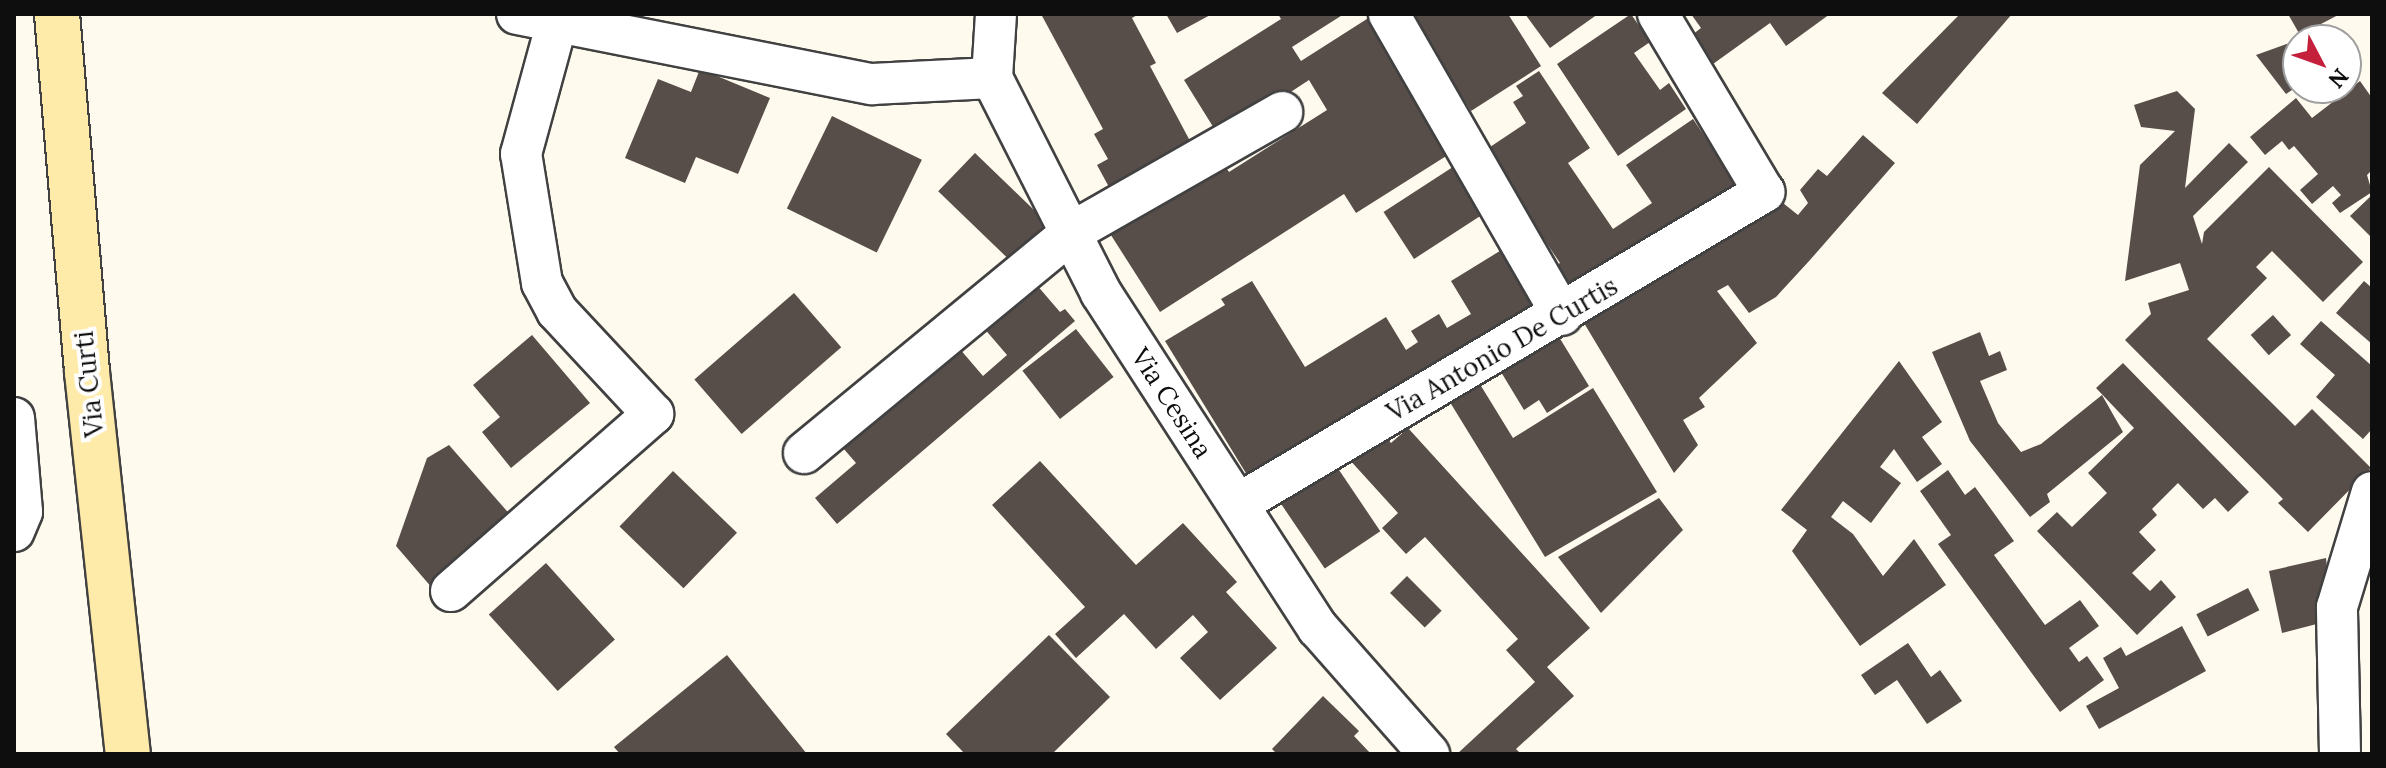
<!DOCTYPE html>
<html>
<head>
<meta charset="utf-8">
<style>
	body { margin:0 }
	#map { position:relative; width:2386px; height:768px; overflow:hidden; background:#fffaee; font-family:Lora,serif }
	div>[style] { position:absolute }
	.building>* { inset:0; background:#574d49; transform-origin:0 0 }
	.roads { filter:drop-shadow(2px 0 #414141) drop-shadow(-2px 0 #414141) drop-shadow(0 2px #414141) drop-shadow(0 -2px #414141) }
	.minor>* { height:40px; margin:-20px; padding:0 20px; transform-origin:20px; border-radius:20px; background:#fff }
	.secondary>* { height:44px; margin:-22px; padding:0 22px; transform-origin:22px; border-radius:22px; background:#ffeba9 }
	span { translate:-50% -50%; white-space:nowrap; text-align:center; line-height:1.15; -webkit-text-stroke:8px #fff; paint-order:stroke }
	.street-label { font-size:26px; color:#0e0e0e }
	.frame { position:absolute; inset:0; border:16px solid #0e0e0e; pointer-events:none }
	.north { position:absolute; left:2282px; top:24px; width:80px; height:80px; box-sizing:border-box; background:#fff; border:2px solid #9f9f9f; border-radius:50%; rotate:131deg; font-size:22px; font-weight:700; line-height:32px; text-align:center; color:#0e0e0e }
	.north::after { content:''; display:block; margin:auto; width:28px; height:36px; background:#c41f3b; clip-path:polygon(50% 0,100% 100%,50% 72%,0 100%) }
</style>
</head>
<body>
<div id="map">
	<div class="building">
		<i style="clip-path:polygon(1041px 14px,1139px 14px,1132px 18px,1156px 63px,1150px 66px,1197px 154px,1115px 198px,1097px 165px,1108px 159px,1094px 134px,1103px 129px)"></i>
		<i style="clip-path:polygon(1166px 14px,1212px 14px,1177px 33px)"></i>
		<i style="clip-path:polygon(1278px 14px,1344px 14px,1292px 47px,1301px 61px,1370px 17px,1451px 153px,1356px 213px,1344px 194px,1160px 312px,1109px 232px,1221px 160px,1229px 172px,1327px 110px,1309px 80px,1220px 138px,1184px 80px,1281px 19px)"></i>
		<i style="clip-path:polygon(1410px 14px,1508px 14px,1541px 66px,1471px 111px)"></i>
		<i style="clip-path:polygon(1525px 14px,1598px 14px,1550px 48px)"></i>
		<i style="clip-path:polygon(1631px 14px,1650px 42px,1634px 53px,1660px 90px,1669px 83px,1686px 109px,1618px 156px,1557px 64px)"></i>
		<i style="clip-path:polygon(1691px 14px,1830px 14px,1786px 46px,1770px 23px,1713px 64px,1692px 35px,1701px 28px)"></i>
		<i style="clip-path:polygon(1960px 14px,2012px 14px,1917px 124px,1882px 93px)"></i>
		<i style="clip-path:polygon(2288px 14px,2340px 14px,2300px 35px)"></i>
		<i style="clip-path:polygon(2298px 40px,2298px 86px,2286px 94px,2256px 55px)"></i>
		<i style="clip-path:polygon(700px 69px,770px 98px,738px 174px,696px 157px,685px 183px,625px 158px,658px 79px,691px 92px)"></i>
		<i style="clip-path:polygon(1539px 71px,1590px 148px,1568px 163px,1613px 229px,1652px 203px,1626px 165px,1693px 119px,1741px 190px,1578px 302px,1554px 267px,1560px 263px,1484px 151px,1526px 123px,1513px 102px,1523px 96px,1516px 86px)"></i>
		<i style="clip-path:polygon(2360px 81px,2372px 98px,2372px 170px,2367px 175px,2372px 192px,2340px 213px,2332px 203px,2341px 195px,2333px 186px,2312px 204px,2300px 190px,2318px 174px,2294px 146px,2289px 150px,2282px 141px,2265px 155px,2250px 137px,2296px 98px,2312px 118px)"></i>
		<i style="clip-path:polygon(2177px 91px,2195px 109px,2185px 188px,2229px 143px,2248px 162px,2193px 216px,2202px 244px,2204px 232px,2269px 167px,2363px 262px,2323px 302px,2272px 251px,2256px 267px,2267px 278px,2207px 339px,2295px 426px,2312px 409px,2371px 468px,2308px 532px,2278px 503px,2283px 499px,2125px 340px,2151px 314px,2148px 303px,2189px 290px,2180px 263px,2125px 281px,2140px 165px,2175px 131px,2141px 127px,2134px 105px)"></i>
		<i style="left:832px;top:116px;width:100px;height:103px;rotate:26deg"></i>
		<i style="clip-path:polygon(1863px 135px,1895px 163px,1810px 260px,1776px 297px,1749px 313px,1728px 285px,1717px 291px,1757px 343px,1699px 398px,1705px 407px,1683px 420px,1698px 445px,1674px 473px,1584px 323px,1783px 203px,1798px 215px,1808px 203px,1800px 190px,1818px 169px,1827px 176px)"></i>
		<i style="left:975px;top:153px;width:110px;height:53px;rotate:44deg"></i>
		<i style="left:1459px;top:163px;width:56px;height:90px;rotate:57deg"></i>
		<i style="clip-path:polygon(2372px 195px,2372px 238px,2350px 216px)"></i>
		<i style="clip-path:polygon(1508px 246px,1543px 304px,1252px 483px,1165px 341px,1225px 305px,1221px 299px,1252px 281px,1305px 367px,1386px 317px,1406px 350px,1418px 342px,1411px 331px,1439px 314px,1447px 328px,1471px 314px,1451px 281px)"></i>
		<i style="clip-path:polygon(1029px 276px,1060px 312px,1065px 309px,1075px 321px,837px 524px,815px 498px,856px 463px,843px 448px,959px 348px,983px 376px,1007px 355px,977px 320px)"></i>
		<i style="clip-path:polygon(2364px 281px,2372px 288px,2372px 344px,2336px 313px)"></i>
		<i style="left:794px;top:293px;width:72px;height:132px;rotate:49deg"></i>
		<i style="left:2273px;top:315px;width:27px;height:30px;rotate:48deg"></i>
		<i style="clip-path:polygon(2321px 321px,2372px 366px,2372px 429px,2363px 439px,2316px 397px,2335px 375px,2300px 344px)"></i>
		<i style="left:1076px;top:329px;width:61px;height:68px;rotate:52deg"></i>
		<i style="clip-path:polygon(1980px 332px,1989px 356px,2000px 351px,2007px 370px,1980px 381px,1998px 423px,2021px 452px,2041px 444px,2102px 395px,2123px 432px,2047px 494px,2050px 502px,2030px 517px,1970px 441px,1932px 352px)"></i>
		<i style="clip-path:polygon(532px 335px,590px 403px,511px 468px,482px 432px,500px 417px,473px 385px)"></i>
		<i style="clip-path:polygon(1559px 337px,1589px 386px,1547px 413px,1539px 400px,1524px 410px,1501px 372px)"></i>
		<i style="clip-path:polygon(1899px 361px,1942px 422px,1922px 437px,1942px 464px,1917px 482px,1894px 449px,1880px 467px,1901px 483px,1871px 523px,1843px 501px,1831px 517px,1853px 534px,1883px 576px,1914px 539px,1946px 585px,1860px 646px,1792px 551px,1807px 530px,1781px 510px)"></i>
		<i style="clip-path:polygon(2123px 363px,2249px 492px,2228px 512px,2215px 498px,2203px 509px,2178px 483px,2152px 509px,2157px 515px,2139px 532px,2156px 550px,2132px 573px,2150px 591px,2161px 580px,2176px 597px,2137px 635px,2037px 531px,2057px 512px,2072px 527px,2107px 493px,2088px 473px,2134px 428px,2096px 388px)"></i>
		<i style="clip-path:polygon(1478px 381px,1513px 438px,1593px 388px,1657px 492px,1545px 557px,1448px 399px)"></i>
		<i style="clip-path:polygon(1408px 428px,1590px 628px,1547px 667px,1574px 696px,1516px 749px,1521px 754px,1457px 754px,1535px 682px,1506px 650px,1518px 639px,1425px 537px,1406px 554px,1382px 528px,1398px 513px,1348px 458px,1379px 429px,1391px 443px)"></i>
		<i style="clip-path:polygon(449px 445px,513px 518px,433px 589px,396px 546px,427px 458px)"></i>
		<i style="clip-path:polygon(1040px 461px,1136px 565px,1183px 523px,1237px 582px,1226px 592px,1277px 648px,1220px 700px,1180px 658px,1208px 632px,1193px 615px,1156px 649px,1124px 614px,1076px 658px,1055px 634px,1085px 607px,992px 505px)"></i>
		<i style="left:1335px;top:464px;width:81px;height:67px;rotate:56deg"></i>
		<i style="clip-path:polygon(1948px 470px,1965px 495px,1975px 487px,2014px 541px,1994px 555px,2045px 625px,2080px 600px,2099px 626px,2069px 648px,2079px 662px,2087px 656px,2104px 680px,2060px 712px,1938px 544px,1951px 535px,1920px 491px)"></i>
		<i style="left:673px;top:471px;width:89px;height:77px;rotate:44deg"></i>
		<i style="clip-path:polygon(1659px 498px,1683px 530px,1601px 613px,1558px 557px)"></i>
		<i style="clip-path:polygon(2326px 558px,2332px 620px,2282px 633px,2269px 571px)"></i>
		<i style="left:546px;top:563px;width:103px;height:77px;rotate:48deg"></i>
		<i style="left:1407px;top:576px;width:49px;height:24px;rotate:45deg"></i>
		<i style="left:2248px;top:588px;width:25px;height:58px;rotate:63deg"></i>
		<i style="clip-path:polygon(2182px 626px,2206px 671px,2099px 729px,2086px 706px,2119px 688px,2103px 658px,2121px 647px,2126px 656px)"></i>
		<i style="clip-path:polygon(1049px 635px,1110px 697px,1052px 754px,965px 754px,946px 734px)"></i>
		<i style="clip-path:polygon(1908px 643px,1931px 677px,1940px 670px,1962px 701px,1927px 724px,1897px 680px,1875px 695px,1861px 675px)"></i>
		<i style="clip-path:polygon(727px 655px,807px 754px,620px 754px,614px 747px)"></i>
		<i style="clip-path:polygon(1323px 696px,1359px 731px,1354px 736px,1371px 754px,1277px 754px,1272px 749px)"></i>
	</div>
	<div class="roads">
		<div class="minor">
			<i style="left:517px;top:14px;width:362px;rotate:11.2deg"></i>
			<i style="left:872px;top:84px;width:120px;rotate:-2.9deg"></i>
			<i style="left:996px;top:14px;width:64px;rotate:93.6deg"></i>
			<i style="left:992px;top:78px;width:241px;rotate:63.1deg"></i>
			<i style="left:1101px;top:293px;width:399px;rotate:57.1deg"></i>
			<i style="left:1318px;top:628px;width:168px;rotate:48.6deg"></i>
			<i style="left:1389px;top:14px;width:347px;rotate:60.1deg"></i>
			<i style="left:14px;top:418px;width:94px;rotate:85.1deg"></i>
			<i style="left:22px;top:512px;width:21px;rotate:113deg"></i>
			<i style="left:804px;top:453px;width:347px;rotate:-39.5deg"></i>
			<i style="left:1072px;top:232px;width:242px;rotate:-29.7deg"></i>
			<i style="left:1238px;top:504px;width:612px;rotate:-30.67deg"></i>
			<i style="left:1764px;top:192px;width:207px;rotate:-120.8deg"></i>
			<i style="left:451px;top:591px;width:269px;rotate:-41.2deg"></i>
			<i style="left:653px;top:414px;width:141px;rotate:-133deg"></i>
			<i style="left:557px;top:311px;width:32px;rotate:-118deg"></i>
			<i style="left:542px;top:283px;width:131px;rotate:-99.2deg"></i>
			<i style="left:521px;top:154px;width:137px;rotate:-74.7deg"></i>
			<i style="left:2340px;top:754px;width:147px;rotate:-91.2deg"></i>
			<i style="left:2337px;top:607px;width:120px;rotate:-73.1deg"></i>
		</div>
		<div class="secondary">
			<i style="left:57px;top:14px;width:359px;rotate:85.2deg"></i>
			<i style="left:87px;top:372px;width:384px;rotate:83.9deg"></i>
		</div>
	</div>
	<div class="street-label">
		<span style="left:1502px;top:349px;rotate:-30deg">Via Antonio De Curtis</span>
		<span style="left:89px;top:384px;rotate:-96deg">Via Curti</span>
		<span style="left:1172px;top:403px;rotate:57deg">Via Cesina</span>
	</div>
	<div class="frame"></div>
	<div class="north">N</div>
</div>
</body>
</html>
